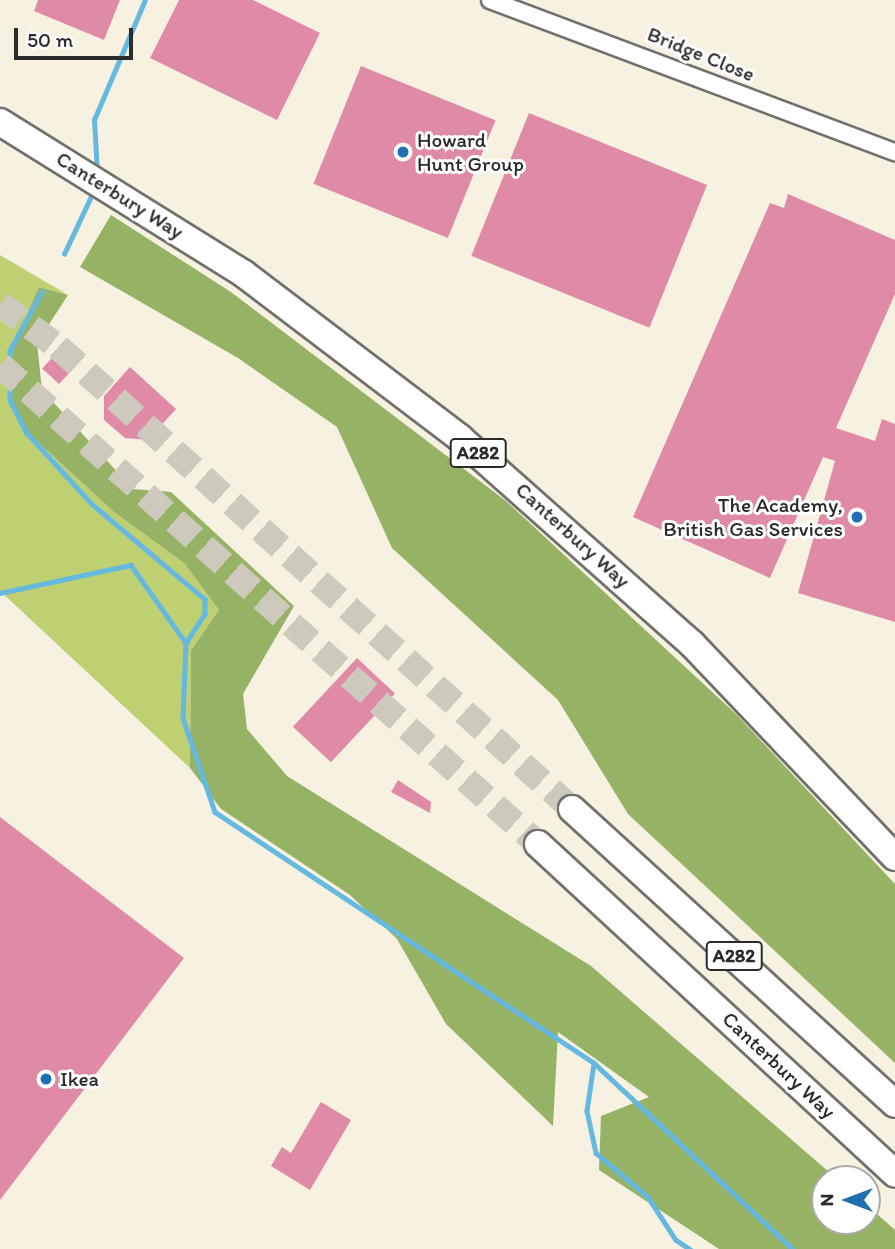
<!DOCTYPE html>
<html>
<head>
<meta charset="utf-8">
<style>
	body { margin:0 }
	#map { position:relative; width:895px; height:1249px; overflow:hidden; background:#f7f1e2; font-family:Itim,sans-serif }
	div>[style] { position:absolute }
	.green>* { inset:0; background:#bed072 }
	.forest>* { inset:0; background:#96b264 }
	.stream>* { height:4.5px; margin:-2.25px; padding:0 2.25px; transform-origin:2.25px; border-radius:2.25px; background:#65b9e1 }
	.building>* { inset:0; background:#e08ba6; transform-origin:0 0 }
	.trunk-tunnel>* { height:26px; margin-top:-13px; transform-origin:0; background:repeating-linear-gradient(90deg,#cec9bd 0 26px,transparent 0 39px) }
	.roads { filter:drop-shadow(2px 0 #72706b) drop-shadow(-2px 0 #72706b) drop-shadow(0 2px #72706b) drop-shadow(0 -2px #72706b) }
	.minor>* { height:16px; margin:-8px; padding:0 8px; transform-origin:8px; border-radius:8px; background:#fff }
	.trunk>* { height:26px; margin:-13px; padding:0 13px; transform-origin:13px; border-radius:13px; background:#fff }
	.dots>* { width:19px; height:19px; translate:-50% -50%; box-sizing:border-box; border:4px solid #fff; border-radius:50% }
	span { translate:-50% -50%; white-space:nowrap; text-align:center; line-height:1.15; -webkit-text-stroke:6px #fff; paint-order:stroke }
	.shield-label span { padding:2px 5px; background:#fff; border:2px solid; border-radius:5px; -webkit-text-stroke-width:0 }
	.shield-label { font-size:19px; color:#2b2b2b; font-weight:700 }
	.street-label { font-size:21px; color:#2b2b2b }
	.poi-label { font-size:21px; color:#2b2b2b }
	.left { translate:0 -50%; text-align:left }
	.right { translate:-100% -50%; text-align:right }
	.north { position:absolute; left:811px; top:1165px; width:70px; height:70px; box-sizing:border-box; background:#fff; border:2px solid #aaa; border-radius:50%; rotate:270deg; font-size:19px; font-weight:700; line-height:28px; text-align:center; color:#2b2b2b }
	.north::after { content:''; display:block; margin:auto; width:24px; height:32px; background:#1f6fb2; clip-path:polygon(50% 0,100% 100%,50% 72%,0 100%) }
	.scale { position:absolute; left:14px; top:28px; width:119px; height:32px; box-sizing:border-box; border:4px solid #2b2b2b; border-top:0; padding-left:9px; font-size:21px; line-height:24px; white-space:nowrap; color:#2b2b2b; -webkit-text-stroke:5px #fff; paint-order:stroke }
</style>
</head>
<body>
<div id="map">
	<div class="green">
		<i style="clip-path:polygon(0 255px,68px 295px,39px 287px,5px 363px,10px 402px,28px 433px,114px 512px,184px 563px,219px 610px,191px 650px,190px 768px,0 591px)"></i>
	</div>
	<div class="forest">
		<i style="clip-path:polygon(111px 215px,231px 292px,506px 501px,737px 715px,895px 884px,895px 1063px,628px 814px,558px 700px,392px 548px,337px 427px,238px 358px,80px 267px)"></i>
		<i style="clip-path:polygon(39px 287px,68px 295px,37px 343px,42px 390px,133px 489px,171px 492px,294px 606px,243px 694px,247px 729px,287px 776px,591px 966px,837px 1179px,825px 1179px,825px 1221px,867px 1221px,867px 1205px,895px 1230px,895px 1249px,719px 1249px,599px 1170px,601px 1116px,649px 1097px,558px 1032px,553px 1126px,446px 1024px,397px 939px,350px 895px,221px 809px,190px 768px,191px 650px,219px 610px,184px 563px,114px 512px,28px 433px,10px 400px,5px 363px)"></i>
	</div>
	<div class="stream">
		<i style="left:97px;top:173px;width:53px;rotate:-93.2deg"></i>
		<i style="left:94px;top:120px;width:130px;rotate:-67deg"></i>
		<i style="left:64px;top:254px;width:68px;rotate:-64.9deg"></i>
		<i style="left:42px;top:292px;width:67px;rotate:118.5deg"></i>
		<i style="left:10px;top:351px;width:49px;rotate:90deg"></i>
		<i style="left:10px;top:400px;width:37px;rotate:63deg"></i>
		<i style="left:27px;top:433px;width:96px;rotate:47.5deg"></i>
		<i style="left:92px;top:504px;width:148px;rotate:40.1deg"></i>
		<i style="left:205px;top:599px;width:15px;rotate:90deg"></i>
		<i style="left:205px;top:614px;width:35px;rotate:123deg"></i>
		<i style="left:186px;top:643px;width:75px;rotate:92.3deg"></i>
		<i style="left:183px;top:718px;width:99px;rotate:71.2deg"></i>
		<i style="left:215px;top:812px;width:455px;rotate:33.5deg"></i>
		<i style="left:594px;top:1063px;width:272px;rotate:43.1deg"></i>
		<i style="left:0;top:593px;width:134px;rotate:-12.1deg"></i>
		<i style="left:131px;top:565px;width:95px;rotate:54.8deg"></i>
		<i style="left:594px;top:1064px;width:48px;rotate:98.5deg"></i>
		<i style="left:587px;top:1111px;width:43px;rotate:77.9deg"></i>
		<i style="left:596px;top:1153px;width:68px;rotate:40.2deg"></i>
		<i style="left:648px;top:1197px;width:51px;rotate:56.9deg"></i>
		<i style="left:676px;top:1240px;width:17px;rotate:33deg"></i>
	</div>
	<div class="building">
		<i style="clip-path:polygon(38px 0,120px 0,104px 40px,34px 11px)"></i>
		<i style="clip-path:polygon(179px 0,253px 0,320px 33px,277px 120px,150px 58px)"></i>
		<i style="left:361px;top:66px;width:145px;height:127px;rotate:22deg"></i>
		<i style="left:529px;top:113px;width:192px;height:154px;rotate:22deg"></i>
		<i style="clip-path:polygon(788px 194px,895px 240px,895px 294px,836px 428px,875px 441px,882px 419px,895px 424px,895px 622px,798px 593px,835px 461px,823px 457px,770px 578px,633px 517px,770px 203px,784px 208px)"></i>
		<i style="left:64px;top:345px;width:23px;height:32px;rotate:43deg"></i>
		<i style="clip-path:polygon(130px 367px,176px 409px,148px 440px,125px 438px,104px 420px,104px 396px)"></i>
		<i style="left:357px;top:658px;width:52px;height:94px;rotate:43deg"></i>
		<i style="clip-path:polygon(398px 780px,431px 802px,430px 813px,391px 792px)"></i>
		<i style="clip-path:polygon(0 817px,184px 958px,0 1200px)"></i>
		<i style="clip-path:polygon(321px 1102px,351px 1120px,310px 1190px,271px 1166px,282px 1147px,291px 1153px)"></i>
	</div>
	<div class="trunk-tunnel">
		<i style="left:0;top:304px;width:72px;rotate:36.6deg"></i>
		<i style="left:58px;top:347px;width:691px;rotate:41.95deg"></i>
		<i style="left:0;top:365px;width:720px;rotate:41.68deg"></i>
	</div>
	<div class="roads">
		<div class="minor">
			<i style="left:490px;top:0;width:433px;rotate:20.6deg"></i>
		</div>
		<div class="trunk">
			<i style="left:0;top:122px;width:287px;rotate:31.9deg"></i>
			<i style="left:244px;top:274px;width:271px;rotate:37.2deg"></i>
			<i style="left:460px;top:438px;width:310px;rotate:41.6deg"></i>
			<i style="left:692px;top:644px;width:294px;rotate:46.4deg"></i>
			<i style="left:572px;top:809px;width:437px;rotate:42.4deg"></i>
			<i style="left:538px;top:844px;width:486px;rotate:42.7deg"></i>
		</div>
	</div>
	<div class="dots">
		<i style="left:403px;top:152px;background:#1f6fb2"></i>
		<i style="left:857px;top:517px;background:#1f6fb2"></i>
		<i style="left:46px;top:1079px;background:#1f6fb2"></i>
	</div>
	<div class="shield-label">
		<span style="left:478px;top:453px">A282</span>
		<span style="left:734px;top:956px">A282</span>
	</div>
	<div class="street-label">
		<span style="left:701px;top:54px;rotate:22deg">Bridge Close</span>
		<span style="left:120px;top:195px;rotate:32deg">Canterbury Way</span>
		<span style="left:573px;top:535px;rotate:42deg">Canterbury Way</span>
		<span style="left:779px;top:1065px;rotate:43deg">Canterbury Way</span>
	</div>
	<div class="poi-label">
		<span class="left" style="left:417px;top:152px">Howard<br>Hunt Group</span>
		<span class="right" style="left:843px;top:517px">The Academy,<br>British Gas Services</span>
		<span class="left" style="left:60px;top:1079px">Ikea</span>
	</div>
	<div class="north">N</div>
	<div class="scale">50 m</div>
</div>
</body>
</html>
